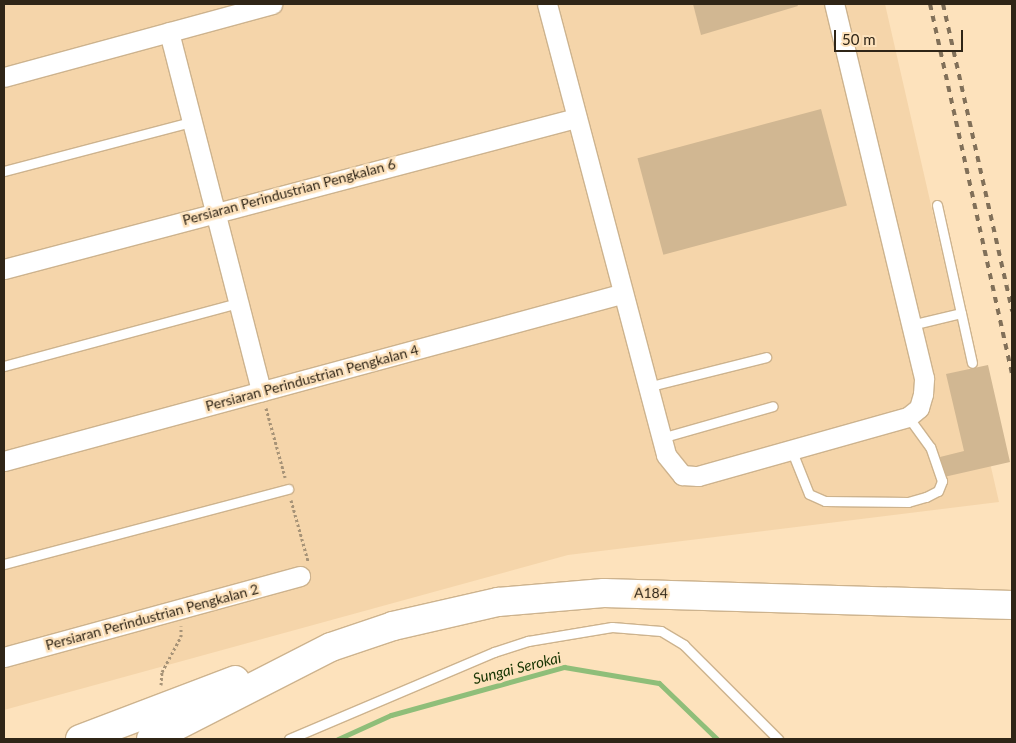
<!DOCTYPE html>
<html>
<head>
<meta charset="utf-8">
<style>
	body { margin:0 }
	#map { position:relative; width:1016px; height:743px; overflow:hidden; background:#fde2bc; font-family:Lato,sans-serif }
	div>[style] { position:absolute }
	.built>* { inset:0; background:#f5d5aa }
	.stream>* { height:5px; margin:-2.5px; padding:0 2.5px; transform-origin:2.5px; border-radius:2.5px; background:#8fbe79 }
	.building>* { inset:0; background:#d1b792; transform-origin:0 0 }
	.path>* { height:3px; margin-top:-1.5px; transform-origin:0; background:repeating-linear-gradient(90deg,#a79377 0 2.5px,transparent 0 5px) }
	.roads { filter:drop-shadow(1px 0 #cdb38e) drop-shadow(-1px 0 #cdb38e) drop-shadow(0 1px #cdb38e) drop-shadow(0 -1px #cdb38e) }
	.lane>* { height:9px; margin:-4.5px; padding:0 4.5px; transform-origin:4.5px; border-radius:4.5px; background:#fff }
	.street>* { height:19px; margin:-9.5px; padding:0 9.5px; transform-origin:9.5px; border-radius:9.5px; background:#fff }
	.primary>* { height:28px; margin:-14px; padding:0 14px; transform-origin:14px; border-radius:14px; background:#fff }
	.rail>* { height:4px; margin-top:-2px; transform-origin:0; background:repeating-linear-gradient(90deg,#817059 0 6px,transparent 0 12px) }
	span { translate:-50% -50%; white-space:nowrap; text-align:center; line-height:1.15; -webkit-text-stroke:5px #fde2bc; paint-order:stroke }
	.street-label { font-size:14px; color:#2f2517 }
	.water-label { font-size:15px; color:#173503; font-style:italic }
	.frame { position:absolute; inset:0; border:5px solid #2f2517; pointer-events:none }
	.scale { position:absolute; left:834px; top:30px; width:129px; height:22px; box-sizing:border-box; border:2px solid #2f2517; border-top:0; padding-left:6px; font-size:15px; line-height:18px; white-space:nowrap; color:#2f2517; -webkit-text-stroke:4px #fde2bc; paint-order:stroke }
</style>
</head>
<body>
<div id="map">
	<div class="built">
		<i style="clip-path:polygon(4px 4px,885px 4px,999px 502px,568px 555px,4px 710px)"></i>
	</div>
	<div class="stream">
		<i style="left:338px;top:739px;width:58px;rotate:-24.4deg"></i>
		<i style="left:391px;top:715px;width:180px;rotate:-15.5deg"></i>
		<i style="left:564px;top:667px;width:96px;rotate:9.6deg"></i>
		<i style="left:659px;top:683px;width:81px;rotate:44deg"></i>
	</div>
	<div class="building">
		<i style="clip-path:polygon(693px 4px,797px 4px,798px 6px,701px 35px)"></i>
		<i style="left:821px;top:109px;width:100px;height:190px;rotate:75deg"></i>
		<i style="clip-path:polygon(988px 365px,1010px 462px,944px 477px,940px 457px,964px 451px,946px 374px)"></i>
	</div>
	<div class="path">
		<i style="left:266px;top:408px;width:72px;rotate:74.6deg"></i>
		<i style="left:291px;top:500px;width:63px;rotate:74.4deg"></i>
		<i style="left:161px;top:685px;width:13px;rotate:-86deg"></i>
		<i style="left:162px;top:672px;width:40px;rotate:-62deg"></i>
		<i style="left:181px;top:637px;width:11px;rotate:-90deg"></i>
	</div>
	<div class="roads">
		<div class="lane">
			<i style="left:4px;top:171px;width:193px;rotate:-14.7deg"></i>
			<i style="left:937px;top:205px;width:111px;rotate:77.5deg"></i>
			<i style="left:911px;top:325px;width:51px;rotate:-13.5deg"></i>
			<i style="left:961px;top:313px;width:51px;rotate:77.6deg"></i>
			<i style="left:4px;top:366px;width:242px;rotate:-15.1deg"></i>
			<i style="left:647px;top:387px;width:123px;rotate:-14.1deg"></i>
			<i style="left:661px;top:438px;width:116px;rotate:-15.9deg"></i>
			<i style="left:791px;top:449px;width:48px;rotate:68.2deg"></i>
			<i style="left:809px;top:494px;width:17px;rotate:24deg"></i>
			<i style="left:825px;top:501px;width:83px;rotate:0.7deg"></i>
			<i style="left:908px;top:502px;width:19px;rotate:-16deg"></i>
			<i style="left:926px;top:497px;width:13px;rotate:-27deg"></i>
			<i style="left:938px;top:491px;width:11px;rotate:-68deg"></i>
			<i style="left:942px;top:481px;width:36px;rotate:-109deg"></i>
			<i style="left:930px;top:447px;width:37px;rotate:-126deg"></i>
			<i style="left:4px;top:564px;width:294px;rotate:-14.8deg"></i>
			<i style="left:289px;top:739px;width:223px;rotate:-23deg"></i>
			<i style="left:494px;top:652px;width:36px;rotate:-18deg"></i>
			<i style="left:528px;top:641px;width:85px;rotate:-9.5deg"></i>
			<i style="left:612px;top:627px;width:49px;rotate:4.7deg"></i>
			<i style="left:661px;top:631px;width:27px;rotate:31deg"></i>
			<i style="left:684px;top:645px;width:133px;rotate:45deg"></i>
		</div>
		<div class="street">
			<i style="left:547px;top:4px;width:466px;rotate:75.2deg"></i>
			<i style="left:666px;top:455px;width:26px;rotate:51deg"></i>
			<i style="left:682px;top:475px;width:16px;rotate:4deg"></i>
			<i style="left:698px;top:476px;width:218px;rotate:-15.7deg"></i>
			<i style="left:908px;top:417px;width:14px;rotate:-39deg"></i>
			<i style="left:919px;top:408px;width:15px;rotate:-74deg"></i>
			<i style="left:923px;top:394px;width:16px;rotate:-86deg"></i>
			<i style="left:924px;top:378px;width:385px;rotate:-103.5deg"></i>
			<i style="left:169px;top:32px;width:371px;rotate:75.6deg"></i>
			<i style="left:4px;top:77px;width:278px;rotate:-15.2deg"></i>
			<i style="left:4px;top:269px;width:592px;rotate:-14.79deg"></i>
			<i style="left:4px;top:461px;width:639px;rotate:-15.15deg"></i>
			<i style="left:4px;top:657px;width:307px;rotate:-15.3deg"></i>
		</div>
		<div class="primary">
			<i style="left:80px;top:739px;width:166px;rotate:-20.8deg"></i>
			<i style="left:151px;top:739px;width:202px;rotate:-27.1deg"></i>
			<i style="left:331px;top:647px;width:65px;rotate:-18.7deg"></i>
			<i style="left:393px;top:626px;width:108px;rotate:-12.9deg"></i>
			<i style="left:498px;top:602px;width:106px;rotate:-4.9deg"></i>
			<i style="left:604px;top:593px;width:408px;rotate:1.7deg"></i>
		</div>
	</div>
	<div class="rail">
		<i style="left:930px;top:4px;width:378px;rotate:77.5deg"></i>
		<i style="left:943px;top:4px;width:315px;rotate:77.3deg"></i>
	</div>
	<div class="street-label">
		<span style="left:289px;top:192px;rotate:-15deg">Persiaran Perindustrian Pengkalan 6</span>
		<span style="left:312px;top:378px;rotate:-15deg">Persiaran Perindustrian Pengkalan 4</span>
		<span style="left:651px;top:593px;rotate:1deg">A184</span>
		<span style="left:152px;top:617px;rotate:-15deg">Persiaran Perindustrian Pengkalan 2</span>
	</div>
	<div class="water-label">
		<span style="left:517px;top:668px;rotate:-14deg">Sungai Serokai</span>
	</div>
	<div class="frame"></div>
	<div class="scale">50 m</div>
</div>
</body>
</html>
